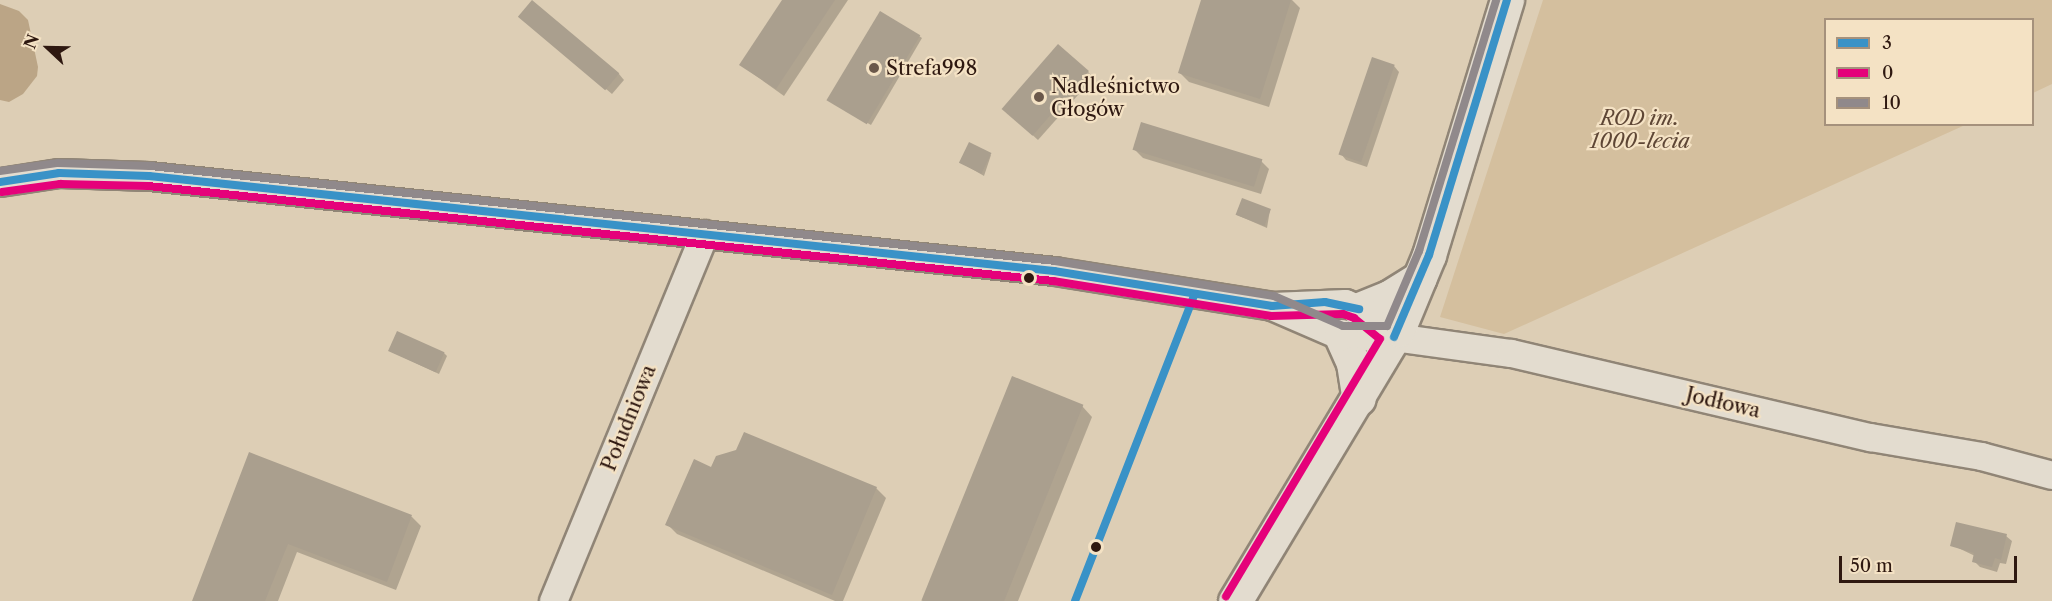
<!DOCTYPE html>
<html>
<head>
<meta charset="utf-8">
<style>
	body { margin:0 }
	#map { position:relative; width:2052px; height:601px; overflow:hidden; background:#ddceb5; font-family:"Libre Caslon Text",serif }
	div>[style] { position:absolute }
	.green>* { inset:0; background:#d4bf9e }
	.water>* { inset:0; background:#bba586 }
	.shadow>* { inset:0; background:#0003 }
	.building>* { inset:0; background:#aa9f8e; transform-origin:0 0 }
	.roads { filter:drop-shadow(2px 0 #908576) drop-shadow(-2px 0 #908576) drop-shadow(0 2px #908576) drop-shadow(0 -2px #908576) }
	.street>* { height:27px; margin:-13.5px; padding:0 13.5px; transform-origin:13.5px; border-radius:13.5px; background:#e3dccf }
	.secondary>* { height:33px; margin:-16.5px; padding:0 16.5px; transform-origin:16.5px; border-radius:16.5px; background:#e3dccf }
	.bus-1>* { height:8px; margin:-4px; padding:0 4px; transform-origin:4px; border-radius:4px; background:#3992c7 }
	.bus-2>* { height:8px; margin:-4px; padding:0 4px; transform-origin:4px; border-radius:4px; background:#e5017a }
	.bus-3>* { height:8px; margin:-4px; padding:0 4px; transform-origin:4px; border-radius:4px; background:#90898b }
	.dots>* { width:16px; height:16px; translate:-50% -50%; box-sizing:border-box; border:3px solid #f4e2c4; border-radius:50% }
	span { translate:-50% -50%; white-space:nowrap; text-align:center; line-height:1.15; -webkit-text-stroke:4.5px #f4e2c4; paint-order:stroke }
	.poi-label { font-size:20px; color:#2e1810 }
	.left { translate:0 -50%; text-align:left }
	.park-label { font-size:20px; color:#5e4635; font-style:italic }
	.street-label { font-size:20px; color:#2e1810 }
	.legend { position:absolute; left:1824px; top:18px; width:210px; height:108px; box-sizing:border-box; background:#f4e2c4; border:2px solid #a5917c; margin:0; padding:8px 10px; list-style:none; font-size:18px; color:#2e1810 }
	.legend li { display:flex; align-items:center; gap:12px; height:30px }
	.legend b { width:30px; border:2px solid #a5917c }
	.north { position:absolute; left:18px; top:18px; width:60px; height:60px; -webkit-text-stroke:4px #f4e2c4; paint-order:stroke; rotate:292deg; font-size:16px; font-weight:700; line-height:24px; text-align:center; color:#2e1810 }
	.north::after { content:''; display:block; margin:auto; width:21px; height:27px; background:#2e1810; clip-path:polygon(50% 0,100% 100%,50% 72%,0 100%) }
	.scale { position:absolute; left:1839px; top:556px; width:178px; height:27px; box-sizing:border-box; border:3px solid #2e1810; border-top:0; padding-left:8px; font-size:18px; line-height:21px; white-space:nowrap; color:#2e1810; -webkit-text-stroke:4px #f4e2c4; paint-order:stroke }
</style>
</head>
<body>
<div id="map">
	<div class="green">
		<i style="clip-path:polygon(1543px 0,2052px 0,2052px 84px,2033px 93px,2032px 20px,1826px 20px,1826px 124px,1965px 125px,1504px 334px,1440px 317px)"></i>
	</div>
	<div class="water">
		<i style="clip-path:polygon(0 4px,19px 11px,28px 20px,38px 67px,37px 76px,23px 94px,9px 102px,0 100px)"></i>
	</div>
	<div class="shadow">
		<i style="clip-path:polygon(783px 0,848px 0,784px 96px,741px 65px)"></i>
		<i style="clip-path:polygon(1202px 0,1292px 0,1300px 8px,1269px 107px,1189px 82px,1180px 73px)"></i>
		<i style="clip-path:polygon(526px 22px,619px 74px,624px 80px,612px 94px)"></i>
		<i style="clip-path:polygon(919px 36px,922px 38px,871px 125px,833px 103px)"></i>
		<i style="clip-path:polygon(1394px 66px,1399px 72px,1367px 167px,1346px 160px,1341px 154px)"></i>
		<i style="clip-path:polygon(1088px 72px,1094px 77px,1038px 140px,1009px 114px)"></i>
		<i style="clip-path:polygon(1134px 149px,1261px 161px,1269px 169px,1261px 194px,1143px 158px)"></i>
		<i style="clip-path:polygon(991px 155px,984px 176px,960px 162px)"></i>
		<i style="clip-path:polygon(1270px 210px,1267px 228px,1237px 215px)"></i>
		<i style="clip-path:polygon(390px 351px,444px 353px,447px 356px,439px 374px)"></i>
		<i style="clip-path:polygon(1082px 406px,1092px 417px,1018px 601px,924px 601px)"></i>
		<i style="clip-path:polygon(250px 454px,412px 517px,421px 526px,396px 590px,297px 552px,278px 601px,193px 601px)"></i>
		<i style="clip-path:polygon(712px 469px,876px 488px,886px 498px,843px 601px,835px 601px,677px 534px,667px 524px)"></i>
		<i style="clip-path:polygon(2006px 536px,2012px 541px,2006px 564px,2000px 563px,1997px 572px,1980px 567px,1974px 561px,1975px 556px,1952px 545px)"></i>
	</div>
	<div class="building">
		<i style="left:532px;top:0;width:114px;height:22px;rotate:40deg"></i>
		<i style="clip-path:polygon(782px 0,835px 0,776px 89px,739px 65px)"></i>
		<i style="clip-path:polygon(1201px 0,1291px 0,1260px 99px,1178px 73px)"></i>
		<i style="left:880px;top:11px;width:47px;height:104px;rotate:31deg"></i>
		<i style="left:1058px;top:44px;width:41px;height:86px;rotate:41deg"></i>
		<i style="left:1372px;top:57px;width:24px;height:103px;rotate:19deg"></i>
		<i style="left:1141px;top:122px;width:127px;height:29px;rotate:17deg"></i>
		<i style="left:969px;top:142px;width:25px;height:23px;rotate:26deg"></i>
		<i style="left:1242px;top:198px;width:31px;height:18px;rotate:21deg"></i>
		<i style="left:397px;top:331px;width:52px;height:22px;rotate:24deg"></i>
		<i style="left:1012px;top:376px;width:77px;height:242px;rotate:22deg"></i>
		<i style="clip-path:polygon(744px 432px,877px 487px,832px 595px,665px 525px,694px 459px,711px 467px,716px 456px,736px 450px)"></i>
		<i style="clip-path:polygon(249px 452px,412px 515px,387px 582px,288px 544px,265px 601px,192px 601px)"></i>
		<i style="clip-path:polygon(1956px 522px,2007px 534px,2001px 560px,1995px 558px,1992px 567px,1972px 562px,1974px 553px,1950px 546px)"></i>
	</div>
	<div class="roads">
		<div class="street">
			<i style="left:0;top:182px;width:60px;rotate:-8.7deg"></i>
			<i style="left:59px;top:173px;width:90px;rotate:1.9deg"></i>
			<i style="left:149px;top:176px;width:910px;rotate:5.99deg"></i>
			<i style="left:1054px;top:271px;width:221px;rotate:9.1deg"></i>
			<i style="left:1272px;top:306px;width:73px;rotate:-2.4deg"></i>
			<i style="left:1345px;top:303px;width:15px;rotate:23deg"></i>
			<i style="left:1359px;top:309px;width:45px;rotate:38.7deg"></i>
			<i style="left:1272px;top:306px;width:75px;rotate:23.5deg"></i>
			<i style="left:1341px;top:336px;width:53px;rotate:1.1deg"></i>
			<i style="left:1394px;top:337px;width:118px;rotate:7.8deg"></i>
			<i style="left:1511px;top:353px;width:369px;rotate:13.2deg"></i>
			<i style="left:1870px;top:437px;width:113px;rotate:9.7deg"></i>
			<i style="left:1981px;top:456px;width:73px;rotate:15deg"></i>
			<i style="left:553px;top:601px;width:397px;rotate:-67.6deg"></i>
		</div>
		<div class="secondary">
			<i style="left:1359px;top:309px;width:32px;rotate:-22deg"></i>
			<i style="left:1389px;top:297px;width:36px;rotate:-32deg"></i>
			<i style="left:1341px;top:336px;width:30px;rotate:66deg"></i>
			<i style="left:1353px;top:363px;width:36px;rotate:81deg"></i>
			<i style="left:1235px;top:601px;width:316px;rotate:-59deg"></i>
			<i style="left:1398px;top:330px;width:81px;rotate:-67.5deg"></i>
			<i style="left:1429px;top:255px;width:267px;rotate:-73deg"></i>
		</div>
	</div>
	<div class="bus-1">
		<i style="left:0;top:182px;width:60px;rotate:-8.7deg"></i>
		<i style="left:59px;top:173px;width:90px;rotate:1.9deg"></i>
		<i style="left:149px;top:176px;width:910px;rotate:5.99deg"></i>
		<i style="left:1054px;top:271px;width:221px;rotate:9.1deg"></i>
		<i style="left:1272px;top:306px;width:53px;rotate:-4.3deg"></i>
		<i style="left:1325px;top:302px;width:35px;rotate:12deg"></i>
		<i style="left:1394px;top:337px;width:89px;rotate:-66.9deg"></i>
		<i style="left:1429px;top:255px;width:267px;rotate:-73deg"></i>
		<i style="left:1075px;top:601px;width:328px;rotate:-68.7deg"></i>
	</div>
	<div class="bus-2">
		<i style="left:2px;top:192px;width:59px;rotate:-7.9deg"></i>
		<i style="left:60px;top:184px;width:88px;rotate:1.3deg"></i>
		<i style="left:148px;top:186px;width:910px;rotate:5.99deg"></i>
		<i style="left:1053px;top:281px;width:221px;rotate:9.1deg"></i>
		<i style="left:1271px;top:316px;width:72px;rotate:-1.6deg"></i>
		<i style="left:1343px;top:314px;width:12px;rotate:20deg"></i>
		<i style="left:1354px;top:318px;width:33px;rotate:39deg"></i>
		<i style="left:1380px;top:339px;width:300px;rotate:120.9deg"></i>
	</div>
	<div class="bus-3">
		<i style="left:0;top:171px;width:59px;rotate:-7.9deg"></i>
		<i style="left:58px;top:163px;width:92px;rotate:1.9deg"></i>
		<i style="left:150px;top:166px;width:910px;rotate:5.99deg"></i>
		<i style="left:1055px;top:261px;width:222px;rotate:9.1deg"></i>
		<i style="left:1274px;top:296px;width:75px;rotate:23.5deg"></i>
		<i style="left:1343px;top:326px;width:44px"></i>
		<i style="left:1387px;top:326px;width:82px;rotate:-66.9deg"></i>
		<i style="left:1419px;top:251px;width:263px;rotate:-72.9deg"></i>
	</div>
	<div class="dots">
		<i style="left:874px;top:68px;background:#6b584a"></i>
		<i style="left:1039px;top:97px;background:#6b584a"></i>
		<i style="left:1029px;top:278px;background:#2e1810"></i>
		<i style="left:1096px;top:547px;background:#2e1810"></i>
	</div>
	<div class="poi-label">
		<span class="left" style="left:886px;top:68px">Strefa998</span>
		<span class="left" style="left:1051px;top:98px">Nadleśnictwo<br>Głogów</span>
	</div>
	<div class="park-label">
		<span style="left:1640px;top:130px">ROD im.<br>1000-lecia</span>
	</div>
	<div class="street-label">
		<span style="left:1723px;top:403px;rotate:13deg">Jodłowa</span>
		<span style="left:629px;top:418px;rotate:-68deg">Południowa</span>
	</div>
	<ul class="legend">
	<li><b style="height:8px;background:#3992c7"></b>3</li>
	<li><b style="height:8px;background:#e5017a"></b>0</li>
	<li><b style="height:8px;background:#90898b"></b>10</li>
	</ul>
	<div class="north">N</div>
	<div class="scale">50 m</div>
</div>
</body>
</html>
